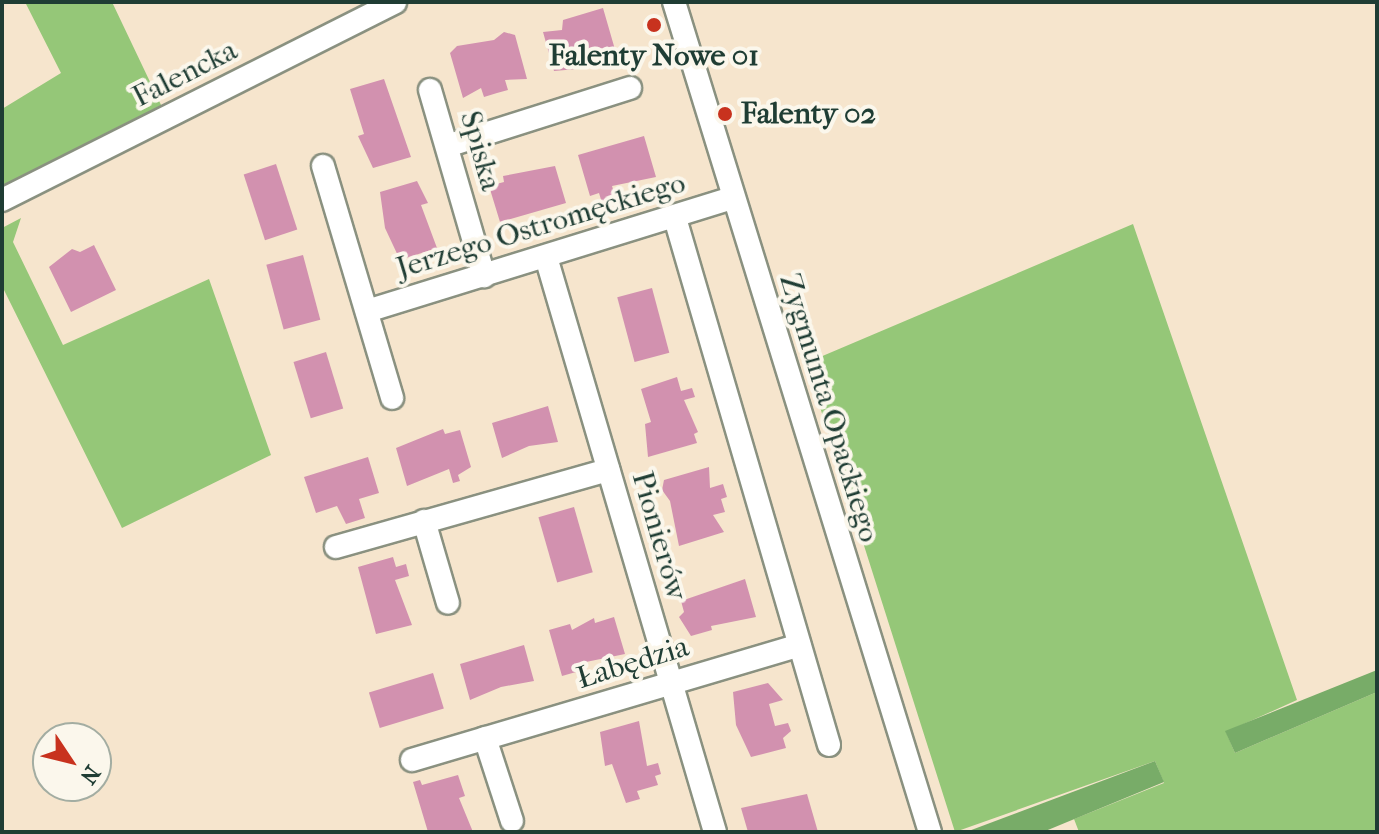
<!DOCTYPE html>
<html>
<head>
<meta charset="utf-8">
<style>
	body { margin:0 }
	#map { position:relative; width:1379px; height:834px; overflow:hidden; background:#f6e5cd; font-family:"IM FELL French Canon",serif }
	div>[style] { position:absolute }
	.green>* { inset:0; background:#95c778 }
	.forest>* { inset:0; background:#78ac68 }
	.building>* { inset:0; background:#d291af; transform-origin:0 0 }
	.roads { filter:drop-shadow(2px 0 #8a9180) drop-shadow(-2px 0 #8a9180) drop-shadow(0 2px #8a9180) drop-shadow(0 -2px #8a9180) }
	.minor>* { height:22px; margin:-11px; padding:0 11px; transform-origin:11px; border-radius:11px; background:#fff }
	.dots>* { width:22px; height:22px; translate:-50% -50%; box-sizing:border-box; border:4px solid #fbf7ec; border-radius:50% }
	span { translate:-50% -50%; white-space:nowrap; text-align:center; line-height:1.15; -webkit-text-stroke:8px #fbf7ec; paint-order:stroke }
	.poi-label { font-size:30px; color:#1f3d34; font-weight:700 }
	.left { translate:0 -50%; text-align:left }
	.street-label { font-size:30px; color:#1f3d34 }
	.frame { position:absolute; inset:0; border:4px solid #1f3d34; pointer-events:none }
	.north { position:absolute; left:32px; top:722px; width:80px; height:80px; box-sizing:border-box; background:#fbf7ec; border:2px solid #a3ada2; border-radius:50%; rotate:125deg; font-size:22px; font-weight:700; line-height:32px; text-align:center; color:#1f3d34 }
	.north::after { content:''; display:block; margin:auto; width:28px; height:36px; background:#c8321e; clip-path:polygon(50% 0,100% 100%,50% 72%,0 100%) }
</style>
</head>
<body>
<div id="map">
	<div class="green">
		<i style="clip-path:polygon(25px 2px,112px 2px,162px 107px,2px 187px,2px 109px,61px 73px)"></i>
		<i style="clip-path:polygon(21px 218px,13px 242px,63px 345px,209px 279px,271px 455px,122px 528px,2px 286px,2px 228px)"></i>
		<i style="clip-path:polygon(1133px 224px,1297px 700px,1226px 732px,1235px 753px,1377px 692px,1377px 832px,1079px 832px,1074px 819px,1164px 783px,1155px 761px,955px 832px,806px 363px)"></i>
	</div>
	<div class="forest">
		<i style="clip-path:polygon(1377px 670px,1377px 692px,1235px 753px,1225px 731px)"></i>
		<i style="clip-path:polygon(1155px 761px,1164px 782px,1043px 832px,966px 832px)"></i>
	</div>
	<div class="building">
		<i style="clip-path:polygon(603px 8px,616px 53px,588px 68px,554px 71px,543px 32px,562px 30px,563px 20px)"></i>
		<i style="clip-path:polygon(504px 32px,515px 35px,527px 79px,505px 80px,508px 90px,497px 93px,484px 97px,481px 88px,463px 98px,450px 53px,457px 46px,494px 40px)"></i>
		<i style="clip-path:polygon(384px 79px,411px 157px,373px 168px,358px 136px,364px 134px,350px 89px)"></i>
		<i style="clip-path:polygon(644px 136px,656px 177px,612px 186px,616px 199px,602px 203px,599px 193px,590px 196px,578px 155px)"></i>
		<i style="left:276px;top:164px;width:69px;height:34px;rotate:72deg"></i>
		<i style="clip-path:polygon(555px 166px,566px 203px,500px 222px,489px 186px,504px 182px,503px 176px)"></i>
		<i style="clip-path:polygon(417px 181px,428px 203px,421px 205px,437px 248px,400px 260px,385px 228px,380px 192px)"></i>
		<i style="clip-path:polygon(94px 245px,116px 290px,71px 312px,49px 267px,72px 249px,80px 252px)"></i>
		<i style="left:303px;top:255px;width:67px;height:38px;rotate:75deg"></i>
		<i style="left:652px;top:288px;width:67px;height:36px;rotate:75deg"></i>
		<i style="left:326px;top:352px;width:59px;height:34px;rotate:73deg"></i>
		<i style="clip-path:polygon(677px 377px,681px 391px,692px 388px,695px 397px,684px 400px,698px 432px,694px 434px,697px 443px,648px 457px,645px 424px,651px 422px,641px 389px)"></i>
		<i style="clip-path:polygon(548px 406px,558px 442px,529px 446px,502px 458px,492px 423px)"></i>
		<i style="clip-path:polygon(443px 429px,445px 434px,460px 430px,471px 467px,458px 475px,460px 481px,453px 483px,449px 469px,407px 486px,396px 448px)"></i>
		<i style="clip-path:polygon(368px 457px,379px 493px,359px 499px,365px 518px,346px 524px,337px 506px,316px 513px,304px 477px)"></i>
		<i style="clip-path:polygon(709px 467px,710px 488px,723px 484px,727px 497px,721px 499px,725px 512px,713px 515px,724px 532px,679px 546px,670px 501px,662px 490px,664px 480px)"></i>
		<i style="left:574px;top:507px;width:68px;height:37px;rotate:74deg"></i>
		<i style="clip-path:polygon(393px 557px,396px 567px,406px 564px,409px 576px,395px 580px,412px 625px,376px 634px,358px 567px)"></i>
		<i style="clip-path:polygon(745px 579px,756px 617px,711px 626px,712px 630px,691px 636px,679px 617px,684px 612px,681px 601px)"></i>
		<i style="clip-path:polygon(614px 617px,625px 654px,581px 663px,583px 670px,562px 676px,549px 630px,570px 624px,572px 630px,594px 618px,595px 623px)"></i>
		<i style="clip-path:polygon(524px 645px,534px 681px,501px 687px,470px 700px,460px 664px)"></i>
		<i style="left:433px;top:673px;width:37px;height:67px;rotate:73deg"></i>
		<i style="clip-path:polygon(768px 683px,783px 700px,769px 704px,775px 726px,788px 723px,791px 731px,783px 738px,786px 748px,751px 757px,736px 725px,733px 692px)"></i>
		<i style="clip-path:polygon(639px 721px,647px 766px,658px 763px,661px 774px,655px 776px,658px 785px,637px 791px,640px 799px,626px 803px,612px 764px,605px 766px,600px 732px)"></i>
		<i style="clip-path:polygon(458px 775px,465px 796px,459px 798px,473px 832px,428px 832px,413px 782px,420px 780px,422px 785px)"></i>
		<i style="clip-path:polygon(807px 794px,818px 832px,748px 832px,741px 808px)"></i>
	</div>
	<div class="roads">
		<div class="minor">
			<i style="left:674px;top:2px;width:869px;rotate:72.86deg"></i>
			<i style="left:430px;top:90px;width:194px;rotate:73.8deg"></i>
			<i style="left:447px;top:146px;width:192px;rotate:-17.6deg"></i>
			<i style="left:323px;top:166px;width:242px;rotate:73.4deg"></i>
			<i style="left:2px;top:200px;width:440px;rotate:-26.7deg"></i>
			<i style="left:675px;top:218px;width:549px;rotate:73.71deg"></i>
			<i style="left:546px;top:257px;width:599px;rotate:73.62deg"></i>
			<i style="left:367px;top:311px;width:383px;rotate:-17.2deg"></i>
			<i style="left:424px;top:521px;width:85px;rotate:73.7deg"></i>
			<i style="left:336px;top:547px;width:283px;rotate:-15.8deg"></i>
			<i style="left:485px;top:738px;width:87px;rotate:72deg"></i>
			<i style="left:412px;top:760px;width:404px;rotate:-16.5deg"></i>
		</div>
	</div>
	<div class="dots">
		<i style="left:654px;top:25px;background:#c8321e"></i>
		<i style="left:725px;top:114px;background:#c8321e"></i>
	</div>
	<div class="poi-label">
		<span style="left:654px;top:56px">Falenty Nowe 01</span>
		<span class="left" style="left:741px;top:114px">Falenty 02</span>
	</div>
	<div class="street-label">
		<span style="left:185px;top:74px;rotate:-27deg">Falencka</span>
		<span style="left:480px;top:151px;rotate:74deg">Spiska</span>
		<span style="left:541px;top:226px;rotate:-17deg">Jerzego Ostromęckiego</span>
		<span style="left:829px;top:408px;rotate:73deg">Zygmunta Opackiego</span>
		<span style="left:659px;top:536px;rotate:74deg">Pionierów</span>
		<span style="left:633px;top:663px;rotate:-17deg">Łabędzia</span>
	</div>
	<div class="frame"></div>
	<div class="north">N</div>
</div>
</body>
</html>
